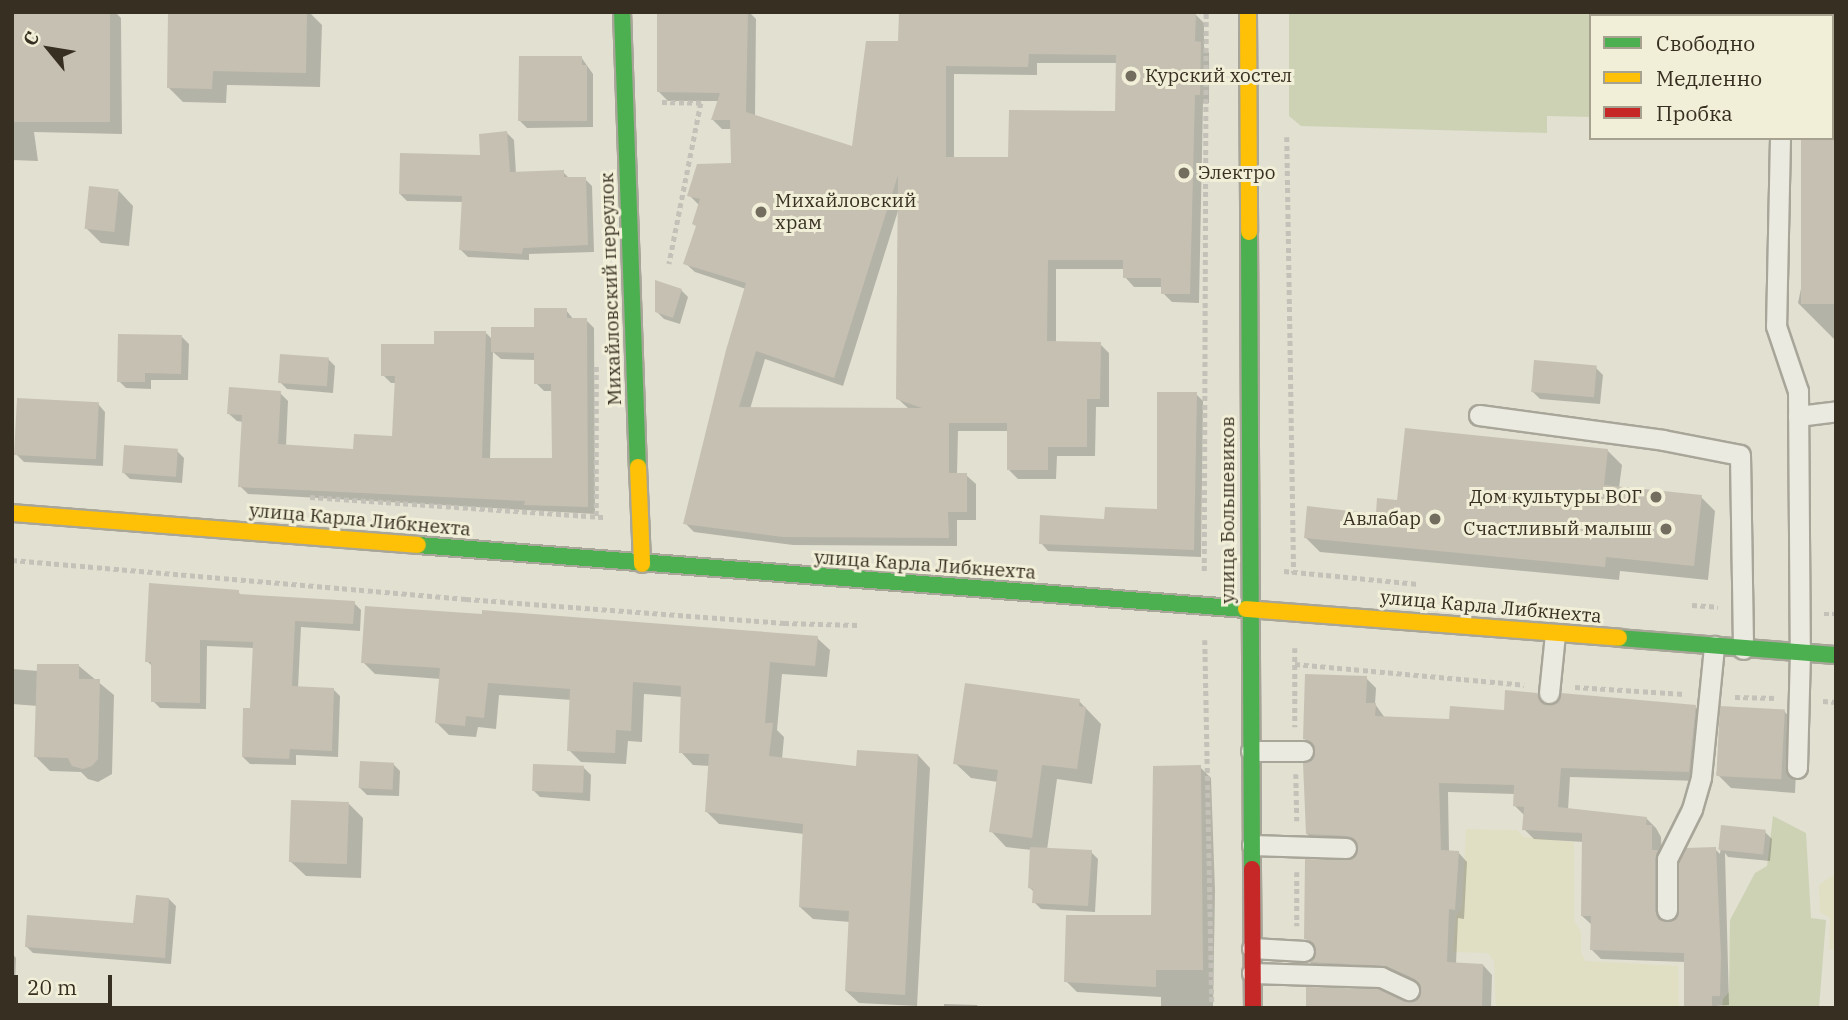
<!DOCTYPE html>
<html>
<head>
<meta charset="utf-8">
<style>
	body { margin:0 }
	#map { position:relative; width:1848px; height:1020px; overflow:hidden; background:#e2e0d1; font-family:"IBM Plex Serif",serif }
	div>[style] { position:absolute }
	.farmland>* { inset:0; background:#e0dfc3 }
	.green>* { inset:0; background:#cdd2b5 }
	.shadow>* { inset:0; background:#0003 }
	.building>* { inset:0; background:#c6c0b2; transform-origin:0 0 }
	.path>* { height:4.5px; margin-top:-2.25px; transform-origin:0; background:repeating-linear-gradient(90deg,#c3c1b8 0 5px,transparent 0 8.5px) }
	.roads { filter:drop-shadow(2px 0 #a8a599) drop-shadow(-2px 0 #a8a599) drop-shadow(0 2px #a8a599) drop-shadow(0 -2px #a8a599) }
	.lane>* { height:19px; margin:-9.5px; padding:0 9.5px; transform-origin:9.5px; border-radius:9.5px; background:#ebeae1 }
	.fast>* { height:16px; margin:-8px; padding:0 8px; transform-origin:8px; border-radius:8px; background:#4caf50 }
	.slow>* { height:16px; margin:-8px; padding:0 8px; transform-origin:8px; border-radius:8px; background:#ffc107 }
	.jam>* { height:16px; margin:-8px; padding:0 8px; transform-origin:8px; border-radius:8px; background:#c62828 }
	.dots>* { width:19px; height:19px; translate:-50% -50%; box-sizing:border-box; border:4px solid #f2efd8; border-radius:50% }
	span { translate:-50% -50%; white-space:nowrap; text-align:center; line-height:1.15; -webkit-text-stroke:6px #f2efd8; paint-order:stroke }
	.poi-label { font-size:19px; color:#372f21 }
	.left { translate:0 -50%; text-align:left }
	.right { translate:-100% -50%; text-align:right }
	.street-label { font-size:19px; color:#372f21 }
	.frame { position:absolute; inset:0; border:14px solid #372f21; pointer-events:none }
	.legend { position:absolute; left:1589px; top:14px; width:245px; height:126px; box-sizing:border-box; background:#f2efd8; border:2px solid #a7a28f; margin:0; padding:9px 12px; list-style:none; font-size:21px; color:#372f21 }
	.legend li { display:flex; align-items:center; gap:14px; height:35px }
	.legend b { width:35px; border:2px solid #a7a28f }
	.north { position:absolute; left:14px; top:14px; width:70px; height:70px; -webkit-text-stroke:5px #f2efd8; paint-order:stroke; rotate:300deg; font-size:19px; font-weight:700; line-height:28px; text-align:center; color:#372f21 }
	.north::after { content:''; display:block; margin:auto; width:24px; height:32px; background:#372f21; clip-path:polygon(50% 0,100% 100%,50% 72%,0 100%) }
	.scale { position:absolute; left:14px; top:975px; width:98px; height:32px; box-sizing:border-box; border:4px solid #372f21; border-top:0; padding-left:9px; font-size:21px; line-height:24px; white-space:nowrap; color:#372f21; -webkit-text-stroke:5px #f2efd8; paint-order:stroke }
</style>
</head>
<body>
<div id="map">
	<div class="farmland">
		<i style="clip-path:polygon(1466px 829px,1517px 830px,1524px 837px,1574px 842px,1574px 920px,1581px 932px,1581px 952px,1585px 961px,1678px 966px,1679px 1008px,1496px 1008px,1494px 961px,1488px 953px,1453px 952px,1456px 916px,1462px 908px)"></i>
		<i style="clip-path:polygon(1836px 873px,1836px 950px,1829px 949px,1830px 918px,1820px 912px,1819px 885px)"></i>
	</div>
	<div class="green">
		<i style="clip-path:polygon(1289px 12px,1642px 12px,1642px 16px,1591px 16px,1591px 117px,1547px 116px,1547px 133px,1301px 126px,1289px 116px)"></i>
		<i style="clip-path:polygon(1773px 816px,1806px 833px,1811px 918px,1826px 920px,1819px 1008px,1722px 1008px,1723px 999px,1729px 992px,1730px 920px,1755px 873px,1767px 866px)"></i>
	</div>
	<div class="shadow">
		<i style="clip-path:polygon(12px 12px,115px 12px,121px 18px,122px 134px,34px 132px,38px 161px,12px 160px)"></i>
		<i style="clip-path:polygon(170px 12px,309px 12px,322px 25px,320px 87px,227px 85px,226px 103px,183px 102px,168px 87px)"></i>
		<i style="clip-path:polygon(evenodd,659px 12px,749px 12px,756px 19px,755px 116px,854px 148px,900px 43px,1195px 14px,1204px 23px,1204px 47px,1209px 53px,1209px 103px,1203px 103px,1199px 303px,1172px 302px,1163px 293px,1163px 287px,1134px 287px,1125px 277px,1125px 269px,1056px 269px,1056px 343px,1100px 344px,1109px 353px,1109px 407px,1096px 407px,1095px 456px,1057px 456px,1056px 479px,1018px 479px,1009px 470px,1009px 431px,958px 431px,957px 475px,966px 475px,976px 484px,976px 520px,957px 520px,957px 546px,793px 545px,694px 532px,685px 523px,746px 289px,695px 272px,685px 263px,697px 227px,698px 204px,689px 195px,733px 164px,732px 129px,722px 129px,713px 120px,719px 101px,668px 101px,658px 91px,659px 12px,1037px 63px,1117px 63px,1117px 112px,1010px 158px,954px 158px,954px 74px,1037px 75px,1037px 63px,659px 12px,898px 211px,897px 398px,909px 409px,750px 409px,765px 359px,843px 386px,898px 211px)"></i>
		<i style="clip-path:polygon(1832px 28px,1836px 28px,1836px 341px,1798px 303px,1832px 138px)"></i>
		<i style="clip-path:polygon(581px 57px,593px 74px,593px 127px,527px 128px,520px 121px)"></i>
		<i style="clip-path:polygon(507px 133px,514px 140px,516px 174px,563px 172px,570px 179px,585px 179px,592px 186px,594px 252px,529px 254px,529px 260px,468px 257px,461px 250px,463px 202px,407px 201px,400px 194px,482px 157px)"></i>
		<i style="clip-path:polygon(119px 191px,133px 206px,129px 246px,101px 243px,86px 228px)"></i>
		<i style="clip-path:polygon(681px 290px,688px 297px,680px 324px,664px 319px,657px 312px)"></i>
		<i style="clip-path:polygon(evenodd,566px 310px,574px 320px,586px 320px,594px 328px,595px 514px,248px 494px,240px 486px,243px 422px,237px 421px,229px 414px,280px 393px,288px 401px,286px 446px,355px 451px,393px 438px,396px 383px,391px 383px,383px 375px,435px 346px,486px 333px,493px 340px,536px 329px,566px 310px,493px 352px,501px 359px,536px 360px,536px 383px,544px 391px,553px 391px,554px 460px,490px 459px,493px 352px)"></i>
		<i style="clip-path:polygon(182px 337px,189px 344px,188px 380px,151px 380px,151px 389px,126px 388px,119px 381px)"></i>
		<i style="clip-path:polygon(328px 359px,335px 366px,333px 393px,287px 389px,280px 382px)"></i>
		<i style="clip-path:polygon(1596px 368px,1603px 375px,1600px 404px,1540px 399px,1533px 392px)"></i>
		<i style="clip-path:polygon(1196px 394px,1203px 401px,1201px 557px,1048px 551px,1041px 543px,1106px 521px,1159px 511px)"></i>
		<i style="clip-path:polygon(98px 404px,105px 412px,103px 466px,24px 462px,17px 455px)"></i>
		<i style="clip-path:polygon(1607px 450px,1622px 465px,1619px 488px,1701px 497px,1715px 511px,1708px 580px,1620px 571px,1619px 580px,1320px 552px,1306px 538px)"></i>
		<i style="clip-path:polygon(177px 451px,184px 458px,182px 483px,130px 479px,123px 472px)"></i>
		<i style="clip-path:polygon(238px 592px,242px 596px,354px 603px,361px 610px,360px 631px,301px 627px,298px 688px,333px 689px,340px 696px,338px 757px,296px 755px,296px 765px,250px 764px,243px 757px,252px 710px,254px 648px,207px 646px,206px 709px,160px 708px,153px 701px,153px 667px,147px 661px)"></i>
		<i style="clip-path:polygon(817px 638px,830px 650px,827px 677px,782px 674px,777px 730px,784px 737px,782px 759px,858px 768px,918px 755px,930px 768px,917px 1006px,859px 1003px,846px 991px,850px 922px,813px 919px,800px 907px,804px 834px,719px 824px,707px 812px,710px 766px,693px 765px,681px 752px,683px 697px,644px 694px,642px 742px,628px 741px,626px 764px,581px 762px,569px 750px,572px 700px,499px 695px,496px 729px,478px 727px,476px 737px,449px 735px,436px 722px,441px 679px,375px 674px,363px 662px)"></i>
		<i style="clip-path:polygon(79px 666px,114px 695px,112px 774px,98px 782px,88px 779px,81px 772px,50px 771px,36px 757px,38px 706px,12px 704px,12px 669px,39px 671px)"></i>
		<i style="clip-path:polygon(1366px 678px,1376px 688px,1375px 704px,1385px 718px,1451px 721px,1505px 712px,1536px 695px,1547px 706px,1695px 707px,1705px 717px,1698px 781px,1570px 777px,1568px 810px,1646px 818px,1656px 828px,1661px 837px,1665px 923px,1675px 922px,1715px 849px,1720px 854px,1723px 827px,1765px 832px,1772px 839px,1770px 861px,1728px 857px,1725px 853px,1729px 1005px,1689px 1008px,1685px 962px,1601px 959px,1591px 949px,1592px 925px,1582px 916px,1584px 842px,1534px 839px,1524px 829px,1525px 816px,1514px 805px,1515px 794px,1448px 792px,1449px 852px,1458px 852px,1467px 862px,1464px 919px,1458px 918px,1456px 964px,1483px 965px,1492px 975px,1491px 1008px,1307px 1008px,1409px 1004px,1418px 1001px,1423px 989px,1397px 975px,1319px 972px,1310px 963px,1315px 959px,1317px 948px,1306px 938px,1347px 862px,1357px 856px,1359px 845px,1317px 843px,1307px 834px,1317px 750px,1304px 738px)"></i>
		<i style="clip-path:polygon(1079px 701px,1101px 724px,1092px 784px,1057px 779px,1047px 850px,1091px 852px,1098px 859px,1095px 912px,1041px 909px,1034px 902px,1035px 893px,1030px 888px,1032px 850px,1006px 847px,991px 831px,998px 782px,971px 778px,955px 763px)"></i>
		<i style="clip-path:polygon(1784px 711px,1798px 726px,1795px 793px,1731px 788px,1716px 773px)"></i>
		<i style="clip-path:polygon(393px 764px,400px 771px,399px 796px,367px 795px,360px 788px)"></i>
		<i style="clip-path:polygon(1200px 767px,1211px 778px,1215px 891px,1213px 1008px,1161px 1008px,1161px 997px,1077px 992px,1066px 981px,1153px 917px)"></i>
		<i style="clip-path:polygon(584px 768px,591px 775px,590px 801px,540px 797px,533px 790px)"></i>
		<i style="clip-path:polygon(349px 804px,363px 818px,361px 878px,306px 876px,291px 862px)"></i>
		<i style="clip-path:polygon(169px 899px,176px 906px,171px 964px,33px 953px,26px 946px,135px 925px)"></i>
		<i style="clip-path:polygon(12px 953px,16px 958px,15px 984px,12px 984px)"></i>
		<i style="clip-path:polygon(944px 1004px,977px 1005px,979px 1008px,944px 1008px)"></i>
	</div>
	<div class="building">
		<i style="left:12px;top:12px;width:98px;height:110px"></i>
		<i style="clip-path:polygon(168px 12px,307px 12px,306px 73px,213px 71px,212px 89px,167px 88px)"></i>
		<i style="clip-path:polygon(evenodd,657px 12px,748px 12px,746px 112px,852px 146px,866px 41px,898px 41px,899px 12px,1196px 12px,1195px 41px,1201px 42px,1200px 95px,1195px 95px,1190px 294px,1161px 294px,1161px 278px,1123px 278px,1123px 260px,1048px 260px,1047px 341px,1101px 342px,1100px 399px,1087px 399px,1087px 447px,1048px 447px,1048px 470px,1007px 470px,1007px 423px,949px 423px,949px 473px,967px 473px,967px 512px,948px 512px,949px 538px,783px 537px,683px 524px,726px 350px,746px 283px,683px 264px,696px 226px,692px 224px,700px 199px,687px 196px,697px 164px,731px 163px,730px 120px,711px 120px,720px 93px,657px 92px,657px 12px,1029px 54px,1116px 55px,1115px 111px,1009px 110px,1008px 157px,946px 157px,946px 66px,1028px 67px,1029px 54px,657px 12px,898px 175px,896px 399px,922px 408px,739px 407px,756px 351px,834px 378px,898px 175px)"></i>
		<i style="clip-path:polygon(519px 56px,582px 56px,582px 65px,587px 65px,587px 121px,518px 121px)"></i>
		<i style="clip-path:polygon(507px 131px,510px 172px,564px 170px,564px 177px,586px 177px,588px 245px,523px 248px,522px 254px,459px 250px,462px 196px,399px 194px,400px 153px,480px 155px,479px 134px)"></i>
		<i style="left:1801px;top:138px;width:35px;height:166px"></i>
		<i style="left:89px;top:186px;width:30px;height:43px;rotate:6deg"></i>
		<i style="clip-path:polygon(655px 280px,682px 289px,673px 318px,655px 312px)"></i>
		<i style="clip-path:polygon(534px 308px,567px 308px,567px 318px,587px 318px,588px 507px,524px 505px,525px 501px,238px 487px,242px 415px,227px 414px,229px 387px,281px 391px,278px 444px,353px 449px,354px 434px,392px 436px,395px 376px,381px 376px,381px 344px,434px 344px,434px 331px,486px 331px,482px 458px,552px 458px,551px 384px,534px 384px,534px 353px,491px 352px,491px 327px,534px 327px)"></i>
		<i style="clip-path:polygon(118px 334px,182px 335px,181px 374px,145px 373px,145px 382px,117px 382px)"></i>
		<i style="left:280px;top:354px;width:49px;height:29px;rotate:4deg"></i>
		<i style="left:1534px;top:360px;width:63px;height:32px;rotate:5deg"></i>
		<i style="clip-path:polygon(1157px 392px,1197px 392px,1194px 550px,1039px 544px,1040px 515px,1104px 519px,1105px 507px,1157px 509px)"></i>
		<i style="left:17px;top:398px;width:82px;height:57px;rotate:3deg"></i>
		<i style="clip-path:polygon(1405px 428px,1608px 449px,1604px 485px,1702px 495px,1694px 566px,1606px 557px,1605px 567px,1304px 538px,1307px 506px,1376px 514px,1377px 498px,1397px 500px)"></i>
		<i style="left:124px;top:445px;width:54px;height:28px;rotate:4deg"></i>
		<i style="clip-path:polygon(149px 583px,239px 590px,239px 594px,355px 601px,353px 624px,295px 621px,292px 686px,334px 688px,332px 751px,290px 749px,289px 759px,242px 757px,243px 708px,250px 708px,253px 642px,200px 640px,200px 703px,151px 702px,151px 662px,145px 662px)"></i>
		<i style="clip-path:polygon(365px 606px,482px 614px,482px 610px,818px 636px,815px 666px,770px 662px,765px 723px,773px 723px,769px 756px,856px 766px,857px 750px,918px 754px,905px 995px,845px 991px,849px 911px,799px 907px,803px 824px,705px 812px,709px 754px,679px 753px,681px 686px,633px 682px,631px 731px,616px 730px,615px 753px,567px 751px,570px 689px,488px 683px,484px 718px,466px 716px,465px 726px,435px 723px,440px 668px,361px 663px)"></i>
		<i style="clip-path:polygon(37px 664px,79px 664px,79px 679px,100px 679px,98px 759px,92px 766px,83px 769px,72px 766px,68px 758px,34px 757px)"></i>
		<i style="clip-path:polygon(1305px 674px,1367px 676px,1366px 703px,1376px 703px,1375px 716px,1449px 719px,1450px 706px,1504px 710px,1505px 690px,1537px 693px,1541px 702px,1548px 705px,1558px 701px,1561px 693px,1696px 705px,1689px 772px,1561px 768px,1558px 807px,1647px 817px,1646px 825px,1652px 825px,1652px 850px,1658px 850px,1655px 859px,1655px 911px,1660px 920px,1666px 922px,1674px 920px,1679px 911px,1679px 862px,1686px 848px,1716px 847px,1721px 956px,1720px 996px,1712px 996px,1712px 1006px,1684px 1006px,1684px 953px,1590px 950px,1591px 916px,1581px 916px,1582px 833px,1522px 830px,1524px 807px,1513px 806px,1514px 785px,1439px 783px,1441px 850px,1459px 851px,1455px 910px,1449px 909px,1447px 962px,1483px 964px,1482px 1008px,1306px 1008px,1306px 987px,1378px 989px,1409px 1002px,1417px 1000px,1421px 990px,1415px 979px,1386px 966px,1307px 962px,1314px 958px,1316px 951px,1311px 941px,1304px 939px,1305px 859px,1346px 860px,1356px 855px,1358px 848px,1353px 838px,1347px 836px,1306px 834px,1303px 763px,1313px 758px,1315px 750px,1310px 741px,1303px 739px)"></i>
		<i style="clip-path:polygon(965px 683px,1080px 699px,1079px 706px,1086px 707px,1077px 769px,1042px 765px,1032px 838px,989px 832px,998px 770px,953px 764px)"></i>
		<i style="left:1720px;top:706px;width:65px;height:70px;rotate:3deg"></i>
		<i style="left:360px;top:761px;width:34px;height:27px;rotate:3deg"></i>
		<i style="left:533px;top:764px;width:51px;height:27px;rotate:2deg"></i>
		<i style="clip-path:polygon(1201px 765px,1203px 970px,1156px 970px,1156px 987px,1064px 982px,1066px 915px,1151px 915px,1153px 766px)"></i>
		<i style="left:291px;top:800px;width:58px;height:62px;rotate:2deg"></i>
		<i style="left:1721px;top:825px;width:45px;height:25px;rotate:6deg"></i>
		<i style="clip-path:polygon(1030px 847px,1092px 850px,1088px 906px,1032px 903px,1033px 889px,1028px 888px)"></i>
		<i style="clip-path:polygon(136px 895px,169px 898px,165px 958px,25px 947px,27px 915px,133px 923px)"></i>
	</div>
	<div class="path">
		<i style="left:662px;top:102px;width:39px;rotate:1deg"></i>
		<i style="left:701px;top:103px;width:164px;rotate:101.2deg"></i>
		<i style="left:1287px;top:137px;width:436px;rotate:89.1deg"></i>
		<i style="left:310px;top:497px;width:296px;rotate:3.9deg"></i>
		<i style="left:596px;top:516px;width:150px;rotate:-90deg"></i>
		<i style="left:12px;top:560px;width:456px;rotate:4.9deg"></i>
		<i style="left:466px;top:599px;width:319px;rotate:4.3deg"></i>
		<i style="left:784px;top:623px;width:74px;rotate:1.5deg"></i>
		<i style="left:1204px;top:571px;width:559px;rotate:-89.8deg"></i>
		<i style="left:1284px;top:571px;width:135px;rotate:5.5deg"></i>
		<i style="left:1692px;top:605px;width:26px;rotate:4deg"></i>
		<i style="left:1824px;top:614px;width:12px"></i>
		<i style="left:1205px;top:640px;width:368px;rotate:88.9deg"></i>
		<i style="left:1295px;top:648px;width:79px;rotate:90deg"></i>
		<i style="left:1295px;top:664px;width:230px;rotate:5.2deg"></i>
		<i style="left:1575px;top:687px;width:110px;rotate:3.6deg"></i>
		<i style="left:1735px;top:697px;width:41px;rotate:1.4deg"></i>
		<i style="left:1823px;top:701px;width:13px;rotate:4deg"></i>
		<i style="left:1296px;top:774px;width:47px;rotate:88.8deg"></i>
		<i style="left:1297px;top:872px;width:54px;rotate:90deg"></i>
	</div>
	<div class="roads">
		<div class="lane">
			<i style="left:1782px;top:16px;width:4px;rotate:-90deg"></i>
			<i style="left:1780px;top:138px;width:188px;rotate:91.2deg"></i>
			<i style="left:1776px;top:326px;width:69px;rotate:71.3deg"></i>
			<i style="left:1798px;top:391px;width:261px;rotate:89.6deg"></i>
			<i style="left:1800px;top:652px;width:116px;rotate:91.5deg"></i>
			<i style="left:1479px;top:415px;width:186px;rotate:7.7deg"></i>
			<i style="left:1663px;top:440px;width:78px;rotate:11deg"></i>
			<i style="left:1740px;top:455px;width:194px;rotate:89.1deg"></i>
			<i style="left:1798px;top:416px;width:38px;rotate:-7deg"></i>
			<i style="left:1549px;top:693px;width:59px;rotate:-84.2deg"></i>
			<i style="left:1251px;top:751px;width:52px"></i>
			<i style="left:1252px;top:845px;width:94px;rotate:1.8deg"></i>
			<i style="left:1667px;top:910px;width:51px;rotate:-90deg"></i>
			<i style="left:1667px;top:859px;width:56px;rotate:-63.4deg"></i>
			<i style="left:1692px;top:809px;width:33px;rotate:-74deg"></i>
			<i style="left:1701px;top:777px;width:132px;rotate:-84.3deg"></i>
			<i style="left:1252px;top:948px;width:52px;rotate:3.3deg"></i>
			<i style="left:1252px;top:973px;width:129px;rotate:1.8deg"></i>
			<i style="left:1381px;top:977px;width:31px;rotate:25deg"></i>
		</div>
		<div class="fast">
			<i style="left:622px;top:12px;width:455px;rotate:88deg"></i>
			<i style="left:1249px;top:232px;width:637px;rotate:89.73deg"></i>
			<i style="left:418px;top:545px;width:830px;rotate:4.42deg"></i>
			<i style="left:1619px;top:638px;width:218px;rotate:4.5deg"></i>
		</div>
		<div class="slow">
			<i style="left:1248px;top:12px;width:220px;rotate:89.7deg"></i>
			<i style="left:638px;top:467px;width:97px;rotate:87.6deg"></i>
			<i style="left:12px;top:513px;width:407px;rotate:4.5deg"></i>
			<i style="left:1246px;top:609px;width:374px;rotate:4.4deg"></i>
		</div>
		<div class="jam">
			<i style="left:1252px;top:869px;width:139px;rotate:89.6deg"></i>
		</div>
	</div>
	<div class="dots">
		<i style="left:1131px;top:76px;background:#736d5f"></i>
		<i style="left:1184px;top:173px;background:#736d5f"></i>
		<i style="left:761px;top:212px;background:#736d5f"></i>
		<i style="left:1656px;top:497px;background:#736d5f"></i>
		<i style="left:1435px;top:519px;background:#736d5f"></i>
		<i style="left:1666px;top:529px;background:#736d5f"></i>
	</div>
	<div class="poi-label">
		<span class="left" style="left:1145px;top:76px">Курский хостел</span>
		<span class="left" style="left:1198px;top:173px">Электро</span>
		<span class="left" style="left:775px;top:212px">Михайловский<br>храм</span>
		<span class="right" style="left:1642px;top:497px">Дом культуры ВОГ</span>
		<span class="right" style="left:1421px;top:519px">Авлабар</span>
		<span class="right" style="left:1652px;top:529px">Счастливый малыш</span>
	</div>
	<div class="street-label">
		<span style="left:611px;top:289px;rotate:-92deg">Михайловский переулок</span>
		<span style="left:1228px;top:510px;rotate:-90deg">улица Большевиков</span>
		<span style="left:360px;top:520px;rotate:5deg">улица Карла Либкнехта</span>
		<span style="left:925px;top:565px;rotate:4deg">улица Карла Либкнехта</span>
		<span style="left:1491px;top:607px;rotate:5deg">улица Карла Либкнехта</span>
	</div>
	<div class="frame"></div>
	<ul class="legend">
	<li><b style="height:9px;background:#4caf50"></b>Свободно</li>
	<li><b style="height:9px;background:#ffc107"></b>Медленно</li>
	<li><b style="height:9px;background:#c62828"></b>Пробка</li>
	</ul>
	<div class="north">С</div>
	<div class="scale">20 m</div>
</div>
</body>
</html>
